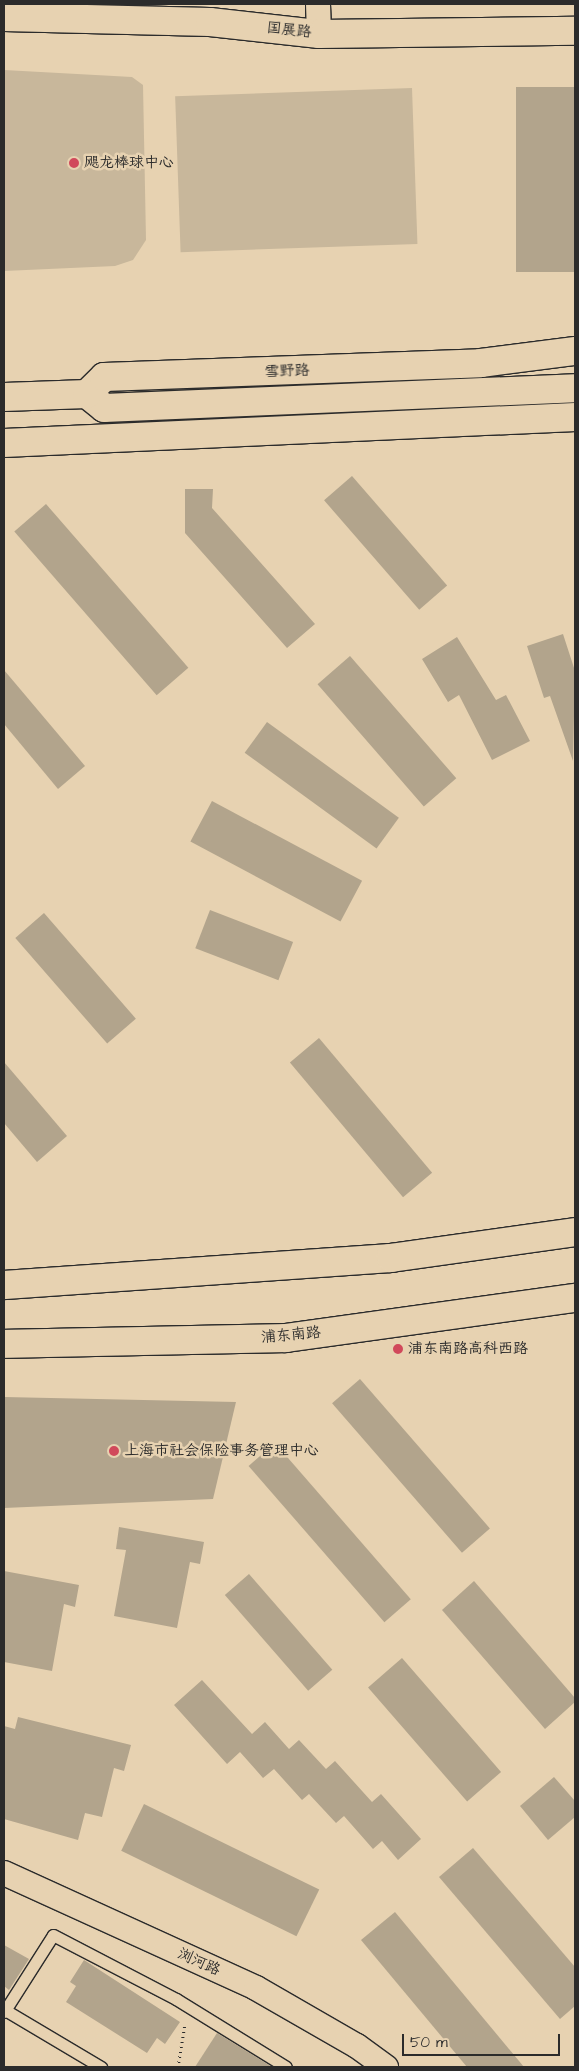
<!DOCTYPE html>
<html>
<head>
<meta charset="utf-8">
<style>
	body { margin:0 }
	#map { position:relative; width:579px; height:2071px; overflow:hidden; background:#e7d2b1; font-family:"Architects Daughter","LXGW WenKai TC",sans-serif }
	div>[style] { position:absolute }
	.green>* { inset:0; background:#c8b79b; transform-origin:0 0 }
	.building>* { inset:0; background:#b2a48c; transform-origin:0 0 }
	.path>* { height:3px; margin-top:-1.5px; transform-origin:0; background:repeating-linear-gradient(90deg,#2b2b2b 0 1px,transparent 0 5px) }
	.roads { filter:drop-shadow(1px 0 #2b2b2b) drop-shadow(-1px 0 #2b2b2b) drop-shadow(0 1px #2b2b2b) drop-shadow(0 -1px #2b2b2b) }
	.lane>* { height:11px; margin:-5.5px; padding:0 5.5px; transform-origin:5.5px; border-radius:5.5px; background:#e7d2b1 }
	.street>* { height:24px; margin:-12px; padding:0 12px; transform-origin:12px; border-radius:12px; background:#e7d2b1 }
	.secondary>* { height:28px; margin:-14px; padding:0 14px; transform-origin:14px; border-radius:14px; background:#e7d2b1 }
	.primary>* { height:28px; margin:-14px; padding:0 14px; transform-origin:14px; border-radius:14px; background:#e7d2b1 }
	.dots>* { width:14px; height:14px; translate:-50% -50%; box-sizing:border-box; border:2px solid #e7d2b1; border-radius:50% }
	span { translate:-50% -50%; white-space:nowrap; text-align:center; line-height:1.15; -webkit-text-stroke:5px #e7d2b1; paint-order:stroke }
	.street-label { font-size:15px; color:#2b2b2b }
	.poi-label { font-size:15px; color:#2b2b2b }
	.left { translate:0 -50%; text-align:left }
	.frame { position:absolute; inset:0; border:5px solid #2b2b2b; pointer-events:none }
	.scale { position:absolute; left:402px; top:2034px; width:158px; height:22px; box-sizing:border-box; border:2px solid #2b2b2b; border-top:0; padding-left:6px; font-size:15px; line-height:18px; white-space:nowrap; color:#2b2b2b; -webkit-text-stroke:4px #e7d2b1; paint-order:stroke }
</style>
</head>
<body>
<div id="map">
	<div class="green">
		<i style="clip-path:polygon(4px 70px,132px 77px,143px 85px,146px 240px,133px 260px,115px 266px,4px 271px)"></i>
		<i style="left:412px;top:88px;width:156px;height:237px;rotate:88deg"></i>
	</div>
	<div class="building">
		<i style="left:575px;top:87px;width:185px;height:59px;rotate:90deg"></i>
		<i style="left:352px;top:476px;width:145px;height:37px;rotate:49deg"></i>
		<i style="clip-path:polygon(185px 489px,213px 489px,212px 508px,315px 624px,287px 648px,185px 533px)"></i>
		<i style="left:46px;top:504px;width:217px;height:42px;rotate:49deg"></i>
		<i style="clip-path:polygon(563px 634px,575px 671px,573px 761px,550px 696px,544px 698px,527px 646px)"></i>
		<i style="clip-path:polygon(457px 637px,496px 700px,506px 695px,530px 741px,492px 760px,459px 695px,448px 702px,422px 659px)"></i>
		<i style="left:350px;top:656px;width:162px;height:43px;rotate:49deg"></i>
		<i style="clip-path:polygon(4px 670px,85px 766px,58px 789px,4px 724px)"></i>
		<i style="left:267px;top:722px;width:163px;height:38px;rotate:36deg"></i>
		<i style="left:212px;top:801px;width:170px;height:46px;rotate:28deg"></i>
		<i style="left:210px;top:910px;width:89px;height:41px;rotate:21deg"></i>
		<i style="left:44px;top:913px;width:140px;height:38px;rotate:49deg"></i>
		<i style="left:319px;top:1038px;width:176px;height:38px;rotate:50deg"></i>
		<i style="clip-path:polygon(4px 1062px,67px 1136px,37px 1162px,4px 1123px)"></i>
		<i style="left:360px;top:1379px;width:198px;height:37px;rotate:49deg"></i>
		<i style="clip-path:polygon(4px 1397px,236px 1402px,213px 1499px,4px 1508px)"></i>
		<i style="left:275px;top:1443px;width:207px;height:35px;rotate:49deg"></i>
		<i style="clip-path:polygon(119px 1527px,204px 1542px,200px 1564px,190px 1562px,177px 1628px,114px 1616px,126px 1550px,116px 1549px)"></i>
		<i style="clip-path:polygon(4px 1571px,79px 1585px,75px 1607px,64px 1604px,52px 1671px,4px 1662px)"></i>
		<i style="left:249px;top:1574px;width:127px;height:32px;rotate:49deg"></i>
		<i style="clip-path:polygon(474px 1581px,575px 1698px,575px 1702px,545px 1729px,442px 1610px)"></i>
		<i style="left:402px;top:1658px;width:151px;height:45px;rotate:49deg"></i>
		<i style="clip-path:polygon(202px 1680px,252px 1734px,265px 1722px,289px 1749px,299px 1740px,326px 1769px,335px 1761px,372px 1802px,381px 1794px,421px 1839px,398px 1860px,382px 1841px,373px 1849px,344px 1816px,336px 1823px,309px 1794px,302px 1800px,274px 1769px,263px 1778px,240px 1752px,227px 1764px,174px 1705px)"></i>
		<i style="clip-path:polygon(18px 1717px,131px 1745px,124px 1771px,114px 1768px,102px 1817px,85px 1813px,78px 1840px,4px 1819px,4px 1726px,15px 1729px)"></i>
		<i style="clip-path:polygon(554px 1777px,575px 1801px,575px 1817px,548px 1840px,520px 1806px)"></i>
		<i style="left:144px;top:1804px;width:195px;height:52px;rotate:26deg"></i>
		<i style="clip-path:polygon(473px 1848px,575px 1967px,575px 2006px,560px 2019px,439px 1877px)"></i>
		<i style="clip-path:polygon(395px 1912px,524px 2067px,467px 2067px,361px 1940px)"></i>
		<i style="clip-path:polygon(4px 1945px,29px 1959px,9px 1990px,4px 1986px)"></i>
		<i style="clip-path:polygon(84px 1960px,180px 2022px,165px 2044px,157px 2038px,147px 2053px,66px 2002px,76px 1986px,70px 1982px)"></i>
		<i style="clip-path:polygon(217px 2033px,272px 2067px,195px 2067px)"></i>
	</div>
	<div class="path">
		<i style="left:178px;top:2067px;width:44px;rotate:-80.8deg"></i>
	</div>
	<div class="roads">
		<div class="lane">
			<i style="left:5px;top:2010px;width:112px;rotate:30.7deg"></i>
			<i style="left:4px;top:2012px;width:91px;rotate:-57.5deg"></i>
			<i style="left:53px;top:1935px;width:139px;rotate:27.5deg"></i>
			<i style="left:176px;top:1999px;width:129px;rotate:31.7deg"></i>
		</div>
		<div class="street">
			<i style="left:318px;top:4px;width:30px;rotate:88deg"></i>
			<i style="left:4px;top:1873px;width:277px;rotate:24.5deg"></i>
			<i style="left:256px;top:1988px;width:116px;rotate:29.9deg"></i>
			<i style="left:357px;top:2046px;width:36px;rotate:36deg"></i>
		</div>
		<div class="secondary">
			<i style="left:4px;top:17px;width:206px;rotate:1.4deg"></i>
			<i style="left:210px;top:22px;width:110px;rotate:6.3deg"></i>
			<i style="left:319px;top:34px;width:256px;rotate:-0.7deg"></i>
			<i style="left:87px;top:394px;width:22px;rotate:39deg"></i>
			<i style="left:104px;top:408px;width:471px;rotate:-2.4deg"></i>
			<i style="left:4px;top:397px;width:83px;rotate:-2.1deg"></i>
			<i style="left:87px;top:394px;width:24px;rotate:-45deg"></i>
			<i style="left:104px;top:377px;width:377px;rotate:-2.1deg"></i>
			<i style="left:481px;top:363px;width:95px;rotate:-7.3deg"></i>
			<i style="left:4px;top:443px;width:572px;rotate:-2.61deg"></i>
		</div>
		<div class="primary">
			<i style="left:4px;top:1285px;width:388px;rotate:-4deg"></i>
			<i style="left:391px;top:1258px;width:186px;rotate:-8deg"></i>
			<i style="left:4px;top:1344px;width:282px;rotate:-1.2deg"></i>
			<i style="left:286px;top:1338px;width:292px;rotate:-7.9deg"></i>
		</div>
	</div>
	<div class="dots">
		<i style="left:74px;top:163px;background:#d1495b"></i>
		<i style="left:398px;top:1349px;background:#d1495b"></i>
		<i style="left:114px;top:1451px;background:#d1495b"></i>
	</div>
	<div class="street-label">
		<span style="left:289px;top:30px;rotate:6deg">国展路</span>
		<span style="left:287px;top:371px;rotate:-2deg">雪野路</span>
		<span style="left:291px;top:1335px;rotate:-5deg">浦东南路</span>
		<span style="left:199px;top:1962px;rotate:24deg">浏河路</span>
	</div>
	<div class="poi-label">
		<span class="left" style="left:84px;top:163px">飓龙棒球中心</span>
		<span class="left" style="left:408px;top:1349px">浦东南路高科西路</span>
		<span class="left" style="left:124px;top:1451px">上海市社会保险事务管理中心</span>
	</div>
	<div class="frame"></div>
	<div class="scale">50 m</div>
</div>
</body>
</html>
